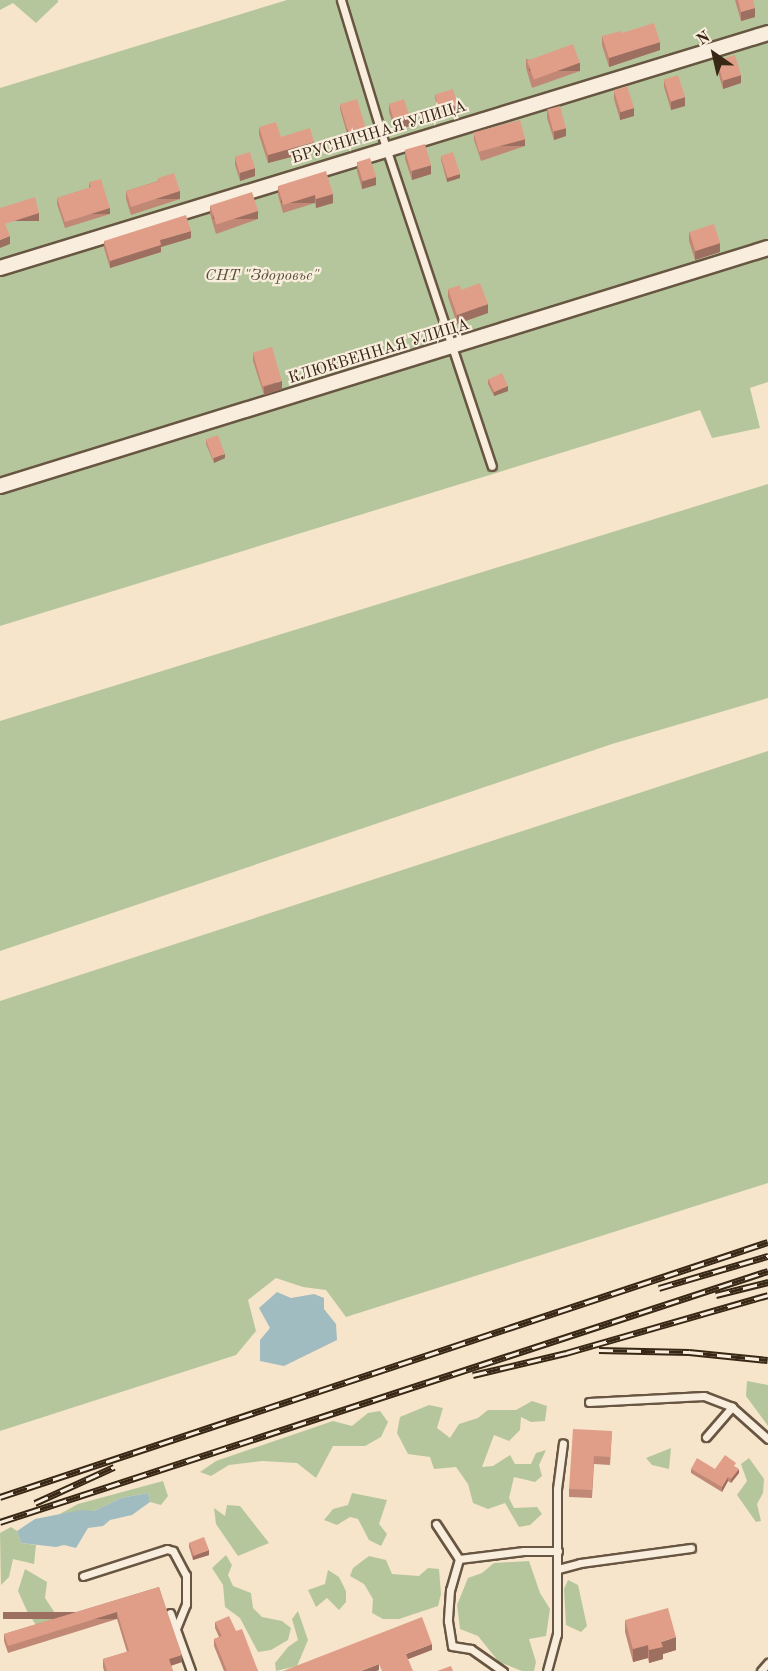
<!DOCTYPE html>
<html>
<head>
<meta charset="utf-8">
<style>
	body { margin:0 }
	#map { position:relative; width:768px; height:1671px; overflow:hidden; background:#f6e5ca; font-family:"Old Standard TT",serif }
	div>[style] { position:absolute }
	.green>* { inset:0; background:#b6c69c }
	.water>* { inset:0; background:#a1bcc1 }
	.roads { filter:drop-shadow(2px 0 #685642) drop-shadow(-2px 0 #685642) drop-shadow(0 2px #685642) drop-shadow(0 -2px #685642) }
	.lane>* { height:7px; margin:-3.5px; padding:0 3.5px; transform-origin:3.5px; border-radius:3.5px; background:#f9eedd }
	.street>* { height:14px; margin:-7px; padding:0 7px; transform-origin:7px; border-radius:7px; background:#f9eedd }
	.rail>* { height:7px; margin-top:-3.5px; transform-origin:0; background:repeating-linear-gradient(90deg,#f9eedd 0 14px,#382714 0 28px); box-sizing:border-box; border-block:2px solid #382714 }
	.wall>* { inset:0; background:#c18876 }
	.shaded-wall>* { inset:0; background:#9d6f60; transform-origin:0 0 }
	.building>* { inset:0; background:#e09e89; transform-origin:0 0 }
	span { translate:-50% -50%; white-space:nowrap; text-align:center; line-height:1.15; -webkit-text-stroke:4.5px #f9eedd; paint-order:stroke }
	.street-label { font-size:16px; color:#382714 }
	.park-label { font-size:16px; color:#584f36; font-style:italic }
	.north { position:absolute; left:684px; top:24px; width:60px; height:60px; -webkit-text-stroke:4px #f9eedd; paint-order:stroke; rotate:326deg; font-size:16px; font-weight:700; line-height:24px; text-align:center; color:#382714 }
	.north::after { content:''; display:block; margin:auto; width:21px; height:27px; background:#382714; clip-path:polygon(50% 0,100% 100%,50% 72%,0 100%) }
</style>
</head>
<body>
<div id="map">
	<div class="green">
		<i style="clip-path:polygon(0 0,58px 0,58px 2px,36px 23px,13px 3px,0 10px)"></i>
		<i style="clip-path:polygon(287px 0,768px 0,768px 382px,750px 388px,760px 428px,712px 438px,700px 410px,0 626px,0 88px)"></i>
		<i style="clip-path:polygon(768px 484px,768px 698px,612px 744px,0 951px,0 721px)"></i>
		<i style="clip-path:polygon(768px 751px,768px 1183px,346px 1317px,326px 1290px,303px 1287px,276px 1278px,248px 1300px,256px 1331px,236px 1355px,0 1431px,0 1001px)"></i>
		<i style="clip-path:polygon(747px 1381px,768px 1385px,768px 1426px,746px 1396px)"></i>
		<i style="clip-path:polygon(532px 1401px,547px 1406px,545px 1421px,531px 1422px,521px 1417px,520px 1430px,509px 1441px,494px 1435px,482px 1467px,493px 1466px,510px 1455px,515px 1464px,531px 1464px,536px 1453px,546px 1450px,539px 1465px,542px 1476px,535px 1482px,514px 1477px,509px 1498px,514px 1508px,537px 1507px,542px 1514px,530px 1525px,519px 1527px,505px 1503px,488px 1509px,473px 1503px,468px 1484px,456px 1467px,434px 1469px,430px 1457px,408px 1454px,397px 1433px,400px 1417px,429px 1405px,443px 1408px,437px 1428px,450px 1438px,459px 1424px,478px 1418px,488px 1410px,516px 1410px)"></i>
		<i style="clip-path:polygon(380px 1411px,388px 1422px,381px 1437px,365px 1446px,333px 1446px,316px 1478px,297px 1463px,262px 1461px,229px 1465px,211px 1476px,200px 1472px,216px 1461px,333px 1421px,352px 1426px,368px 1413px)"></i>
		<i style="clip-path:polygon(671px 1448px,669px 1469px,652px 1465px,646px 1458px)"></i>
		<i style="clip-path:polygon(749px 1458px,764px 1479px,763px 1493px,757px 1504px,761px 1521px,756px 1522px,737px 1495px,747px 1481px,741px 1464px)"></i>
		<i style="clip-path:polygon(163px 1481px,168px 1496px,161px 1505px,150px 1502px,148px 1493px,121px 1498px,94px 1511px,58px 1515px,78px 1504px)"></i>
		<i style="clip-path:polygon(352px 1493px,387px 1500px,379px 1524px,387px 1534px,381px 1546px,369px 1540px,358px 1519px,350px 1517px,337px 1525px,324px 1520px,333px 1509px,348px 1505px)"></i>
		<i style="clip-path:polygon(227px 1505px,240px 1506px,269px 1543px,238px 1556px,216px 1524px,214px 1508px,225px 1516px)"></i>
		<i style="clip-path:polygon(11px 1527px,17px 1531px,21px 1543px,36px 1545px,34px 1564px,13px 1559px,9px 1577px,1px 1585px,0 1533px)"></i>
		<i style="clip-path:polygon(226px 1555px,232px 1565px,228px 1575px,233px 1586px,251px 1593px,253px 1608px,262px 1617px,282px 1621px,291px 1628px,288px 1640px,271px 1650px,258px 1652px,240px 1618px,225px 1607px,223px 1585px,212px 1568px)"></i>
		<i style="clip-path:polygon(369px 1556px,386px 1560px,392px 1574px,419px 1576px,428px 1568px,439px 1569px,441px 1594px,438px 1606px,399px 1619px,383px 1619px,372px 1613px,373px 1599px,364px 1584px,350px 1576px,353px 1568px)"></i>
		<i style="clip-path:polygon(529px 1561px,540px 1593px,550px 1609px,546px 1636px,529px 1639px,536px 1662px,534px 1671px,522px 1671px,499px 1662px,478px 1636px,460px 1629px,457px 1605px,468px 1578px,482px 1573px,494px 1563px)"></i>
		<i style="clip-path:polygon(25px 1569px,47px 1582px,45px 1598px,55px 1613px,54px 1625px,39px 1630px,27px 1611px,18px 1591px)"></i>
		<i style="clip-path:polygon(328px 1570px,339px 1577px,346px 1591px,346px 1602px,339px 1610px,327px 1598px,316px 1607px,308px 1590px,325px 1584px)"></i>
		<i style="clip-path:polygon(568px 1580px,578px 1585px,587px 1626px,581px 1632px,566px 1625px,564px 1589px)"></i>
		<i style="clip-path:polygon(298px 1611px,308px 1640px,297px 1666px,276px 1671px,275px 1663px,288px 1647px,298px 1640px,292px 1619px)"></i>
	</div>
	<div class="water">
		<i style="clip-path:polygon(277px 1292px,291px 1298px,314px 1294px,324px 1298px,324px 1309px,336px 1324px,337px 1340px,284px 1366px,260px 1361px,260px 1340px,270px 1328px,259px 1308px)"></i>
		<i style="clip-path:polygon(148px 1493px,150px 1502px,132px 1515px,110px 1520px,103px 1526px,88px 1528px,76px 1548px,64px 1545px,56px 1547px,21px 1543px,17px 1531px,35px 1519px,81px 1510px,94px 1511px,121px 1498px)"></i>
	</div>
	<div class="roads">
		<div class="lane">
			<i style="left:341px;top:0;width:155px;rotate:73.1deg"></i>
			<i style="left:386px;top:148px;width:335px;rotate:71.6deg"></i>
			<i style="left:589px;top:1402px;width:115px;rotate:-3deg"></i>
			<i style="left:704px;top:1396px;width:30px;rotate:21deg"></i>
			<i style="left:732px;top:1407px;width:48px;rotate:41.6deg"></i>
			<i style="left:706px;top:1437px;width:40px;rotate:-49deg"></i>
			<i style="left:436px;top:1524px;width:42px;rotate:56.7deg"></i>
			<i style="left:459px;top:1559px;width:32px;rotate:106deg"></i>
			<i style="left:450px;top:1590px;width:31px;rotate:94deg"></i>
			<i style="left:448px;top:1621px;width:25px;rotate:81deg"></i>
			<i style="left:452px;top:1646px;width:19px;rotate:9deg"></i>
			<i style="left:471px;top:1649px;width:39px;rotate:35deg"></i>
			<i style="left:459px;top:1559px;width:65px;rotate:-7deg"></i>
			<i style="left:524px;top:1551px;width:34px"></i>
			<i style="left:558px;top:1569px;width:23px;rotate:-15deg"></i>
			<i style="left:580px;top:1563px;width:112px;rotate:-7.7deg"></i>
			<i style="left:83px;top:1576px;width:88px;rotate:-17.8deg"></i>
			<i style="left:167px;top:1549px;width:6px;rotate:18deg"></i>
			<i style="left:173px;top:1551px;width:27px;rotate:62deg"></i>
			<i style="left:186px;top:1575px;width:29px;rotate:90deg"></i>
			<i style="left:186px;top:1604px;width:27px;rotate:112deg"></i>
			<i style="left:170px;top:1613px;width:62px;rotate:70.1deg"></i>
			<i style="left:547px;top:1671px;width:38px;rotate:-75deg"></i>
			<i style="left:557px;top:1634px;width:145px;rotate:-90deg"></i>
			<i style="left:557px;top:1489px;width:46px;rotate:-82.6deg"></i>
			<i style="left:761px;top:1671px;width:11px;rotate:-49deg"></i>
		</div>
		<div class="street">
			<i style="left:0;top:268px;width:803px;rotate:-17.01deg"></i>
			<i style="left:0;top:486px;width:804px;rotate:-17.22deg"></i>
		</div>
	</div>
	<div class="rail">
		<i style="left:659px;top:1288px;width:114px;rotate:-16.4deg"></i>
		<i style="left:716px;top:1295px;width:54px;rotate:-14deg"></i>
		<i style="left:599px;top:1350px;width:90px;rotate:1.3deg"></i>
		<i style="left:689px;top:1352px;width:79px;rotate:5.8deg"></i>
		<i style="left:473px;top:1375px;width:96px;rotate:-13.3deg"></i>
		<i style="left:566px;top:1353px;width:210px;rotate:-16deg"></i>
		<i style="left:0;top:1497px;width:809px;rotate:-18.37deg"></i>
		<i style="left:35px;top:1503px;width:87px;rotate:-24.5deg"></i>
		<i style="left:0;top:1522px;width:808px;rotate:-18.1deg"></i>
	</div>
	<div class="wall">
		<i style="clip-path:polygon(735px 0,753px 0,755px 17px,741px 21px)"></i>
		<i style="clip-path:polygon(622px 33px,660px 50px,609px 67px,602px 45px,602px 36px)"></i>
		<i style="clip-path:polygon(526px 59px,580px 71px,532px 88px,526px 68px)"></i>
		<i style="clip-path:polygon(717px 60px,741px 83px,723px 89px,717px 69px)"></i>
		<i style="clip-path:polygon(664px 79px,685px 106px,671px 110px,664px 87px)"></i>
		<i style="clip-path:polygon(614px 91px,634px 116px,620px 120px,614px 99px)"></i>
		<i style="clip-path:polygon(435px 94px,458px 110px,440px 115px,435px 98px)"></i>
		<i style="clip-path:polygon(389px 103px,410px 126px,395px 130px,389px 112px)"></i>
		<i style="clip-path:polygon(340px 104px,366px 132px,348px 137px,340px 109px)"></i>
		<i style="clip-path:polygon(547px 109px,566px 136px,554px 140px,547px 118px)"></i>
		<i style="clip-path:polygon(259px 127px,281px 137px,314px 151px,268px 163px,259px 135px)"></i>
		<i style="clip-path:polygon(474px 134px,525px 146px,481px 161px,474px 140px)"></i>
		<i style="clip-path:polygon(405px 150px,431px 174px,412px 180px,405px 159px)"></i>
		<i style="clip-path:polygon(235px 156px,255px 176px,240px 181px,235px 165px)"></i>
		<i style="clip-path:polygon(441px 156px,460px 178px,447px 182px,441px 160px)"></i>
		<i style="clip-path:polygon(357px 162px,376px 185px,362px 189px,357px 171px)"></i>
		<i style="clip-path:polygon(158px 178px,180px 199px,131px 215px,126px 199px,126px 191px,158px 181px)"></i>
		<i style="clip-path:polygon(89px 182px,110px 214px,65px 228px,57px 204px,57px 198px,89px 188px)"></i>
		<i style="clip-path:polygon(278px 186px,333px 194px,333px 203px,316px 208px,315px 203px,283px 213px,278px 195px)"></i>
		<i style="clip-path:polygon(210px 206px,258px 219px,216px 234px,210px 214px)"></i>
		<i style="clip-path:polygon(689px 232px,720px 252px,695px 260px,689px 241px)"></i>
		<i style="clip-path:polygon(191px 238px,161px 247px,161px 252px,110px 268px,104px 248px,104px 241px)"></i>
		<i style="clip-path:polygon(448px 289px,461px 290px,488px 313px,457px 324px,448px 297px)"></i>
		<i style="clip-path:polygon(253px 353px,282px 389px,264px 395px,253px 361px)"></i>
		<i style="clip-path:polygon(488px 379px,508px 391px,494px 396px,488px 384px)"></i>
		<i style="clip-path:polygon(206px 439px,225px 458px,214px 463px,206px 444px)"></i>
		<i style="clip-path:polygon(612px 1431px,610px 1465px,594px 1464px,592px 1498px,569px 1497px,569px 1489px)"></i>
		<i style="clip-path:polygon(736px 1467px,739px 1473px,731px 1483px,728px 1481px,722px 1492px,691px 1473px,691px 1469px,715px 1469px)"></i>
		<i style="clip-path:polygon(189px 1543px,209px 1555px,193px 1560px,189px 1547px)"></i>
		<i style="clip-path:polygon(159px 1587px,182px 1662px,171px 1666px,173px 1671px,104px 1671px,103px 1667px,103px 1659px,127px 1652px,117px 1619px,8px 1653px,4px 1641px,4px 1634px)"></i>
		<i style="clip-path:polygon(625px 1620px,676px 1650px,663px 1654px,663px 1659px,649px 1663px,648px 1658px,633px 1662px,625px 1632px)"></i>
		<i style="clip-path:polygon(215px 1622px,236px 1631px,258px 1671px,224px 1671px,214px 1646px,214px 1639px,219px 1637px,215px 1628px)"></i>
	</div>
	<div class="shaded-wall">
		<i style="clip-path:polygon(755px 8px,755px 17px,741px 21px,741px 12px)"></i>
		<i style="clip-path:polygon(660px 42px,660px 50px,609px 67px,609px 58px)"></i>
		<i style="left:580px;top:63px;width:8px;height:51px;rotate:90deg"></i>
		<i style="clip-path:polygon(741px 75px,741px 83px,723px 89px,723px 80px)"></i>
		<i style="clip-path:polygon(685px 97px,685px 106px,671px 110px,671px 102px)"></i>
		<i style="clip-path:polygon(458px 105px,458px 110px,440px 115px,440px 111px)"></i>
		<i style="clip-path:polygon(634px 108px,634px 116px,620px 120px,620px 112px)"></i>
		<i style="clip-path:polygon(410px 117px,410px 126px,395px 130px,395px 122px)"></i>
		<i style="left:366px;top:128px;width:4px;height:19px;rotate:90deg"></i>
		<i style="clip-path:polygon(566px 128px,566px 136px,554px 140px,554px 131px)"></i>
		<i style="left:525px;top:139px;width:7px;height:46px;rotate:90deg"></i>
		<i style="clip-path:polygon(314px 142px,314px 151px,268px 163px,268px 155px)"></i>
		<i style="clip-path:polygon(431px 165px,431px 174px,412px 180px,412px 171px)"></i>
		<i style="clip-path:polygon(255px 168px,255px 176px,240px 181px,240px 172px)"></i>
		<i style="clip-path:polygon(460px 174px,460px 178px,447px 182px,447px 178px)"></i>
		<i style="clip-path:polygon(376px 177px,376px 185px,362px 189px,362px 181px)"></i>
		<i style="left:180px;top:191px;width:8px;height:52px;rotate:90deg"></i>
		<i style="clip-path:polygon(333px 194px,333px 203px,316px 208px,316px 199px)"></i>
		<i style="left:315px;top:195px;width:8px;height:34px;rotate:90deg"></i>
		<i style="left:110px;top:208px;width:6px;height:47px;rotate:90deg"></i>
		<i style="left:258px;top:211px;width:8px;height:45px;rotate:90deg"></i>
		<i style="left:39px;top:213px;width:8px;height:36px;rotate:90deg"></i>
		<i style="clip-path:polygon(191px 231px,191px 238px,161px 247px,161px 252px,110px 268px,110px 261px,160px 240px)"></i>
		<i style="clip-path:polygon(10px 236px,10px 244px,0 248px,0 240px)"></i>
		<i style="clip-path:polygon(720px 243px,720px 252px,695px 260px,695px 251px)"></i>
		<i style="clip-path:polygon(488px 304px,488px 313px,457px 324px,457px 315px)"></i>
		<i style="clip-path:polygon(282px 381px,282px 389px,264px 395px,264px 387px)"></i>
		<i style="clip-path:polygon(508px 386px,508px 391px,494px 396px,494px 392px)"></i>
		<i style="clip-path:polygon(225px 454px,225px 458px,214px 463px,214px 458px)"></i>
		<i style="clip-path:polygon(739px 1469px,739px 1473px,731px 1483px,731px 1479px)"></i>
		<i style="clip-path:polygon(728px 1477px,728px 1481px,722px 1492px,722px 1487px)"></i>
		<i style="clip-path:polygon(209px 1550px,209px 1555px,193px 1560px,193px 1556px)"></i>
		<i style="left:117px;top:1612px;width:7px;height:114px;rotate:90deg"></i>
		<i style="clip-path:polygon(676px 1637px,676px 1650px,663px 1654px,663px 1659px,649px 1663px,649px 1650px,661px 1642px)"></i>
		<i style="clip-path:polygon(432px 1644px,432px 1650px,406px 1660px,406px 1654px)"></i>
		<i style="clip-path:polygon(648px 1645px,648px 1658px,633px 1662px,633px 1649px)"></i>
		<i style="clip-path:polygon(182px 1655px,182px 1662px,169px 1666px,169px 1659px)"></i>
		<i style="clip-path:polygon(379px 1664px,379px 1670px,377px 1671px,361px 1671px)"></i>
	</div>
	<div class="building">
		<i style="clip-path:polygon(738px 0,753px 0,755px 8px,741px 12px)"></i>
		<i style="clip-path:polygon(654px 23px,660px 42px,609px 58px,602px 36px,621px 31px,622px 33px)"></i>
		<i style="left:573px;top:44px;width:20px;height:49px;rotate:70deg"></i>
		<i style="left:735px;top:55px;width:21px;height:19px;rotate:73deg"></i>
		<i style="left:678px;top:75px;width:23px;height:15px;rotate:72deg"></i>
		<i style="left:627px;top:86px;width:23px;height:14px;rotate:72deg"></i>
		<i style="left:453px;top:89px;width:17px;height:19px;rotate:73deg"></i>
		<i style="left:357px;top:99px;width:30px;height:18px;rotate:73deg"></i>
		<i style="left:404px;top:99px;width:19px;height:16px;rotate:72deg"></i>
		<i style="left:560px;top:106px;width:23px;height:13px;rotate:75deg"></i>
		<i style="left:520px;top:120px;width:20px;height:48px;rotate:75deg"></i>
		<i style="clip-path:polygon(276px 122px,281px 137px,310px 128px,314px 142px,268px 155px,259px 127px)"></i>
		<i style="left:425px;top:144px;width:22px;height:21px;rotate:74deg"></i>
		<i style="left:250px;top:152px;width:17px;height:16px;rotate:73deg"></i>
		<i style="left:453px;top:152px;width:23px;height:13px;rotate:72deg"></i>
		<i style="left:370px;top:158px;width:20px;height:14px;rotate:72deg"></i>
		<i style="clip-path:polygon(326px 171px,333px 194px,316px 199px,315px 195px,283px 205px,278px 186px)"></i>
		<i style="clip-path:polygon(174px 173px,180px 191px,131px 207px,126px 191px,159px 181px,158px 178px)"></i>
		<i style="clip-path:polygon(101px 179px,110px 208px,65px 222px,57px 198px,91px 187px,89px 182px)"></i>
		<i style="left:252px;top:192px;width:20px;height:44px;rotate:72deg"></i>
		<i style="clip-path:polygon(35px 197px,39px 213px,5px 224px,10px 236px,0 240px,0 208px)"></i>
		<i style="clip-path:polygon(186px 215px,191px 231px,160px 240px,161px 245px,110px 261px,104px 241px)"></i>
		<i style="left:714px;top:224px;width:20px;height:26px;rotate:72deg"></i>
		<i style="clip-path:polygon(480px 283px,488px 304px,457px 315px,448px 289px,460px 285px,461px 290px)"></i>
		<i style="left:272px;top:347px;width:35px;height:20px;rotate:74deg"></i>
		<i style="left:502px;top:373px;width:14px;height:15px;rotate:65deg"></i>
		<i style="left:218px;top:435px;width:20px;height:13px;rotate:70deg"></i>
		<i style="clip-path:polygon(573px 1429px,612px 1431px,610px 1457px,594px 1456px,592px 1490px,569px 1489px)"></i>
		<i style="clip-path:polygon(725px 1455px,736px 1463px,734px 1466px,739px 1469px,731px 1479px,728px 1477px,722px 1487px,691px 1469px,697px 1458px,715px 1469px)"></i>
		<i style="left:204px;top:1537px;width:14px;height:16px;rotate:69deg"></i>
		<i style="clip-path:polygon(159px 1587px,182px 1655px,169px 1659px,173px 1671px,107px 1671px,103px 1659px,129px 1651px,117px 1612px,8px 1646px,4px 1634px)"></i>
		<i style="clip-path:polygon(668px 1608px,676px 1637px,661px 1642px,663px 1647px,649px 1650px,648px 1645px,633px 1649px,625px 1620px)"></i>
		<i style="clip-path:polygon(229px 1616px,236px 1631px,242px 1629px,258px 1671px,227px 1671px,214px 1639px,222px 1636px,215px 1622px)"></i>
		<i style="clip-path:polygon(422px 1617px,432px 1644px,406px 1654px,413px 1671px,382px 1671px,379px 1664px,361px 1671px,283px 1671px)"></i>
		<i style="clip-path:polygon(451px 1666px,453px 1671px,437px 1671px)"></i>
	</div>
	<div class="street-label">
		<span style="left:379px;top:133px;rotate:-17deg">БРУСНИЧНАЯ УЛИЦА</span>
		<span style="left:379px;top:352px;rotate:-17deg">КЛЮКВЕННАЯ УЛИЦА</span>
	</div>
	<div class="park-label">
		<span style="left:262px;top:276px">СНТ "Здоровье"</span>
	</div>
	<div class="north">N</div>
</div>
</body>
</html>
